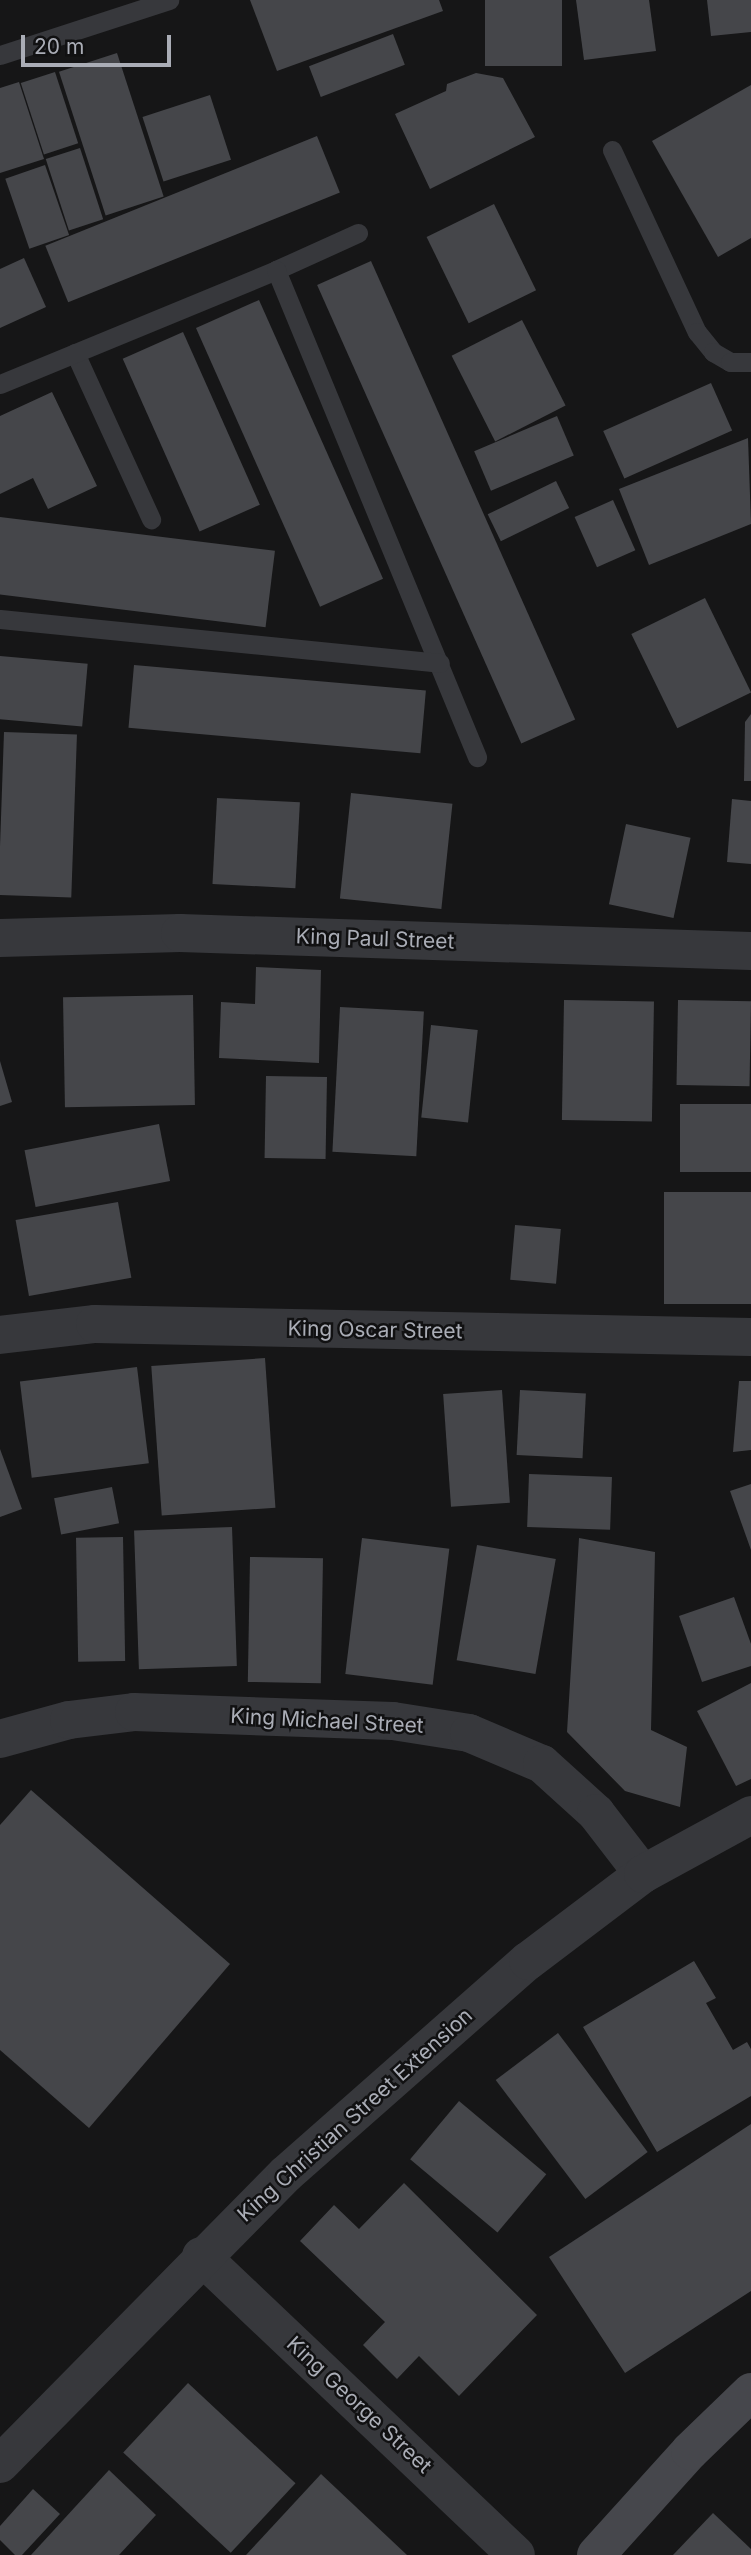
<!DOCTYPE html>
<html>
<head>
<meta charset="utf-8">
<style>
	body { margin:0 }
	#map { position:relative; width:751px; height:2555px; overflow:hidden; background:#161617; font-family:Inter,sans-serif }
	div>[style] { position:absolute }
	.building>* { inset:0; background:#45464a; transform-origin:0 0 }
	.service>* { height:19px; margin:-9.5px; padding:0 9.5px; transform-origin:9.5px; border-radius:9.5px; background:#37383c }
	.minor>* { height:38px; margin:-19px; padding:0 19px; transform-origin:19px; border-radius:19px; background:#37383c }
	.secondary>* { height:38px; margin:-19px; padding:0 19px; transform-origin:19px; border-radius:19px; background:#46474c }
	span { translate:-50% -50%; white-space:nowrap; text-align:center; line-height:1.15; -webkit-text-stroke:5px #111112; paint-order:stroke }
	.street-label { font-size:21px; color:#aaadb6 }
	.scale { position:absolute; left:21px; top:35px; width:150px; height:32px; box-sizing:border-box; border:4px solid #aaadb6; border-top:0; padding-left:9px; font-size:21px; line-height:24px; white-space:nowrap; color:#aaadb6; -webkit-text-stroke:5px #111112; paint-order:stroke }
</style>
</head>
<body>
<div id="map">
	<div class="building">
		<i style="clip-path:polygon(250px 0,439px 0,443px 11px,277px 71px)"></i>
		<i style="left:485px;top:0;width:77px;height:66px"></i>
		<i style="clip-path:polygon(576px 0,649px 0,656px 51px,584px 60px)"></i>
		<i style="clip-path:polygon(707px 0,751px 0,751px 32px,711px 36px)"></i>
		<i style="left:393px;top:34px;width:33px;height:90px;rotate:69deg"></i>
		<i style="left:117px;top:53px;width:151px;height:61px;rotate:72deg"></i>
		<i style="left:55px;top:72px;width:75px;height:36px;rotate:72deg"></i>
		<i style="clip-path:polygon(476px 73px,503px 78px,535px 137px,430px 189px,395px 114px,446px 91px,447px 84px)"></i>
		<i style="clip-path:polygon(19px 82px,44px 159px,0 173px,0 88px)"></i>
		<i style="clip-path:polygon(751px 85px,751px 238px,718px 257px,652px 141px)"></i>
		<i style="left:210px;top:95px;width:68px;height:71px;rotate:72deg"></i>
		<i style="left:317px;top:136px;width:61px;height:293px;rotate:68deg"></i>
		<i style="left:80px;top:148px;width:75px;height:36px;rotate:72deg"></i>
		<i style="left:45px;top:165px;width:74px;height:42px;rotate:71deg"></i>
		<i style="left:494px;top:204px;width:96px;height:75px;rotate:64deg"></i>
		<i style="clip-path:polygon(24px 258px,46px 307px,0 328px,0 269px)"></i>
		<i style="left:371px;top:261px;width:502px;height:59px;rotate:66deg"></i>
		<i style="left:259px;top:300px;width:305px;height:69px;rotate:66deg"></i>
		<i style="left:522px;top:320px;width:96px;height:79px;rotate:63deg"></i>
		<i style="left:183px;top:332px;width:189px;height:66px;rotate:66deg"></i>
		<i style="left:711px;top:383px;width:52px;height:118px;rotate:66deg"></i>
		<i style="clip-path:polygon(52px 392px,97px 486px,48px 509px,33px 478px,0 494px,0 416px)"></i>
		<i style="left:557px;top:416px;width:43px;height:90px;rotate:67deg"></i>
		<i style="clip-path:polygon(748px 438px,751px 524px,649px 565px,619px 489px)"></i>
		<i style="left:556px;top:481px;width:30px;height:76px;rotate:64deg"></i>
		<i style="left:613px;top:500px;width:55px;height:42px;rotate:66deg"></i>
		<i style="left:0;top:517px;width:277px;height:77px;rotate:7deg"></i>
		<i style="left:705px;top:598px;width:105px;height:82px;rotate:64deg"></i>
		<i style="left:0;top:656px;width:88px;height:63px;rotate:5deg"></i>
		<i style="left:134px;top:665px;width:293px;height:63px;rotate:5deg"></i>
		<i style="clip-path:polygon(751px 714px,751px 781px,744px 781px,745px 722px)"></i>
		<i style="left:4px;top:732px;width:73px;height:163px;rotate:2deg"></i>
		<i style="left:351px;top:793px;width:102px;height:106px;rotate:6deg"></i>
		<i style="left:217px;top:798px;width:83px;height:86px;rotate:3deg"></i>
		<i style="clip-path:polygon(732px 799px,751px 801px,751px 864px,727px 862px)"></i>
		<i style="left:626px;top:824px;width:66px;height:82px;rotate:12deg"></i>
		<i style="clip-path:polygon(256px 967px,321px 970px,319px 1063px,219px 1058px,221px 1002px,255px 1004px)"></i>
		<i style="left:193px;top:995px;width:110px;height:130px;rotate:89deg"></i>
		<i style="left:564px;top:1000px;width:90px;height:120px;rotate:1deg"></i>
		<i style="left:678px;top:1000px;width:73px;height:85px;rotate:1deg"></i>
		<i style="left:340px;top:1007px;width:84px;height:145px;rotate:3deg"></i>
		<i style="left:431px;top:1025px;width:47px;height:93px;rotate:6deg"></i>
		<i style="clip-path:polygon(0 1061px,12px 1102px,0 1106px)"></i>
		<i style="left:266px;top:1076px;width:61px;height:82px;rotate:1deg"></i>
		<i style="left:751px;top:1104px;width:68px;height:71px;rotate:90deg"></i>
		<i style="left:159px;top:1124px;width:58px;height:137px;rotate:79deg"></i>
		<i style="left:751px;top:1192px;width:112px;height:87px;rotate:90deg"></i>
		<i style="left:118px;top:1202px;width:77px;height:104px;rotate:80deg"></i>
		<i style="left:515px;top:1225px;width:46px;height:55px;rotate:5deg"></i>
		<i style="left:265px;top:1358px;width:150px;height:114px;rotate:86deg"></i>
		<i style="left:137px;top:1367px;width:97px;height:118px;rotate:83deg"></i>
		<i style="clip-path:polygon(739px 1381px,751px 1381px,751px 1450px,733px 1452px)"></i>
		<i style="left:502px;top:1390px;width:113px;height:59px;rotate:86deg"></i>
		<i style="left:520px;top:1390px;width:66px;height:65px;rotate:3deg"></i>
		<i style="clip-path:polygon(0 1449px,22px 1509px,0 1517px)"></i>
		<i style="left:529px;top:1474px;width:83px;height:53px;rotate:2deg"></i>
		<i style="clip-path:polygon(751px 1484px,751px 1550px,730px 1491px)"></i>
		<i style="left:112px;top:1487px;width:37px;height:59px;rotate:79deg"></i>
		<i style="left:232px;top:1527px;width:139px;height:98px;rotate:88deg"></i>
		<i style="left:123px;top:1537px;width:124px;height:47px;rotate:89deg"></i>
		<i style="left:362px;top:1538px;width:88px;height:137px;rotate:7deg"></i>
		<i style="clip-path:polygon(579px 1538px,655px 1552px,651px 1730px,687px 1747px,680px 1807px,625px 1791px,567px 1732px)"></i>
		<i style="left:477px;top:1545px;width:80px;height:117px;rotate:10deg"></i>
		<i style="left:250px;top:1557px;width:73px;height:125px;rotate:1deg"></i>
		<i style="clip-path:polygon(734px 1597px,751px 1644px,751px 1666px,702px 1682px,679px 1616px)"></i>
		<i style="clip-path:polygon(751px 1683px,751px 1779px,736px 1786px,697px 1711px)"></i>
		<i style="clip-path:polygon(31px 1790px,230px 1964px,89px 2128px,0 2050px,0 1825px)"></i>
		<i style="clip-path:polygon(694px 1961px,716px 1998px,706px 2003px,733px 2050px,747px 2042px,751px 2049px,751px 2096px,657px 2152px,583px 2027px)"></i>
		<i style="left:558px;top:2033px;width:149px;height:78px;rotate:53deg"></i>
		<i style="left:459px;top:2101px;width:114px;height:76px;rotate:40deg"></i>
		<i style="clip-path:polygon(751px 2124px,751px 2291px,625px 2373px,549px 2257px)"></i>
		<i style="clip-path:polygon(404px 2183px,537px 2315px,459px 2396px,419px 2356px,397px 2379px,363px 2345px,385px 2322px,300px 2241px,334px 2205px,359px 2229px)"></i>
		<i style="left:188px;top:2383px;width:147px;height:95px;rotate:43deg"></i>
		<i style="clip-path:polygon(109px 2470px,156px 2515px,119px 2555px,31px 2555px)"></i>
		<i style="clip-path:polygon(321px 2474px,407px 2555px,246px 2555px)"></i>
		<i style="clip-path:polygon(33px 2489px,60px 2514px,22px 2555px,15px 2555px,0 2540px,0 2526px)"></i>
		<i style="clip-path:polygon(713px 2513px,751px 2549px,751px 2555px,673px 2555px)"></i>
	</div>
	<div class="service">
		<i style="left:0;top:55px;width:178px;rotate:-18deg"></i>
		<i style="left:612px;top:150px;width:201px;rotate:65deg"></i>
		<i style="left:697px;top:332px;width:26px;rotate:51deg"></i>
		<i style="left:713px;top:352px;width:20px;rotate:30deg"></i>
		<i style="left:730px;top:362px;width:21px"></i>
		<i style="left:276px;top:270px;width:90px;rotate:-24.3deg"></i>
		<i style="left:75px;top:353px;width:183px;rotate:65.4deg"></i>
		<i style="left:0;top:384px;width:299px;rotate:-22.4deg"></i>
		<i style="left:276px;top:270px;width:527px;rotate:67.57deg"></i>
		<i style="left:0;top:619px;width:442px;rotate:5.7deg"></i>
	</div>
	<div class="minor">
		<i style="left:0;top:938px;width:180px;rotate:-1.6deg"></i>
		<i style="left:180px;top:933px;width:571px;rotate:1.81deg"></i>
		<i style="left:0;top:1335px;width:96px;rotate:-6.6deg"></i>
		<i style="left:95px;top:1324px;width:656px;rotate:1.14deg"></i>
		<i style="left:0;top:1739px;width:72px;rotate:-15.4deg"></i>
		<i style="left:69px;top:1720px;width:65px;rotate:-7deg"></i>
		<i style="left:134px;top:1712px;width:259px;rotate:2deg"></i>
		<i style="left:393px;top:1721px;width:77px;rotate:9deg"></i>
		<i style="left:469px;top:1733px;width:79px;rotate:23deg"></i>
		<i style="left:542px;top:1764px;width:73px;rotate:42.2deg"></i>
		<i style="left:596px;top:1813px;width:77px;rotate:52.4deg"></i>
		<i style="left:201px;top:2256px;width:434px;rotate:43.5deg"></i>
		<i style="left:0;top:2464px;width:407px;rotate:-45.4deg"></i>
		<i style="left:286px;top:2174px;width:322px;rotate:-41.4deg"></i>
		<i style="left:528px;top:1961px;width:144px;rotate:-37.1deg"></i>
		<i style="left:643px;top:1874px;width:123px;rotate:-28.6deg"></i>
	</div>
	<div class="secondary">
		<i style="left:596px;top:2555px;width:140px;rotate:-47.9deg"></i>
		<i style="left:690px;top:2451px;width:85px;rotate:-44deg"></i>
	</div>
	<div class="street-label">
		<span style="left:375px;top:939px;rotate:2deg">King Paul Street</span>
		<span style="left:375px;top:1330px;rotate:1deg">King Oscar Street</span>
		<span style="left:327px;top:1721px;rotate:3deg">King Michael Street</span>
		<span style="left:355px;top:2115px;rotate:-42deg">King Christian Street Extension</span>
		<span style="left:359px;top:2405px;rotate:43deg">King George Street</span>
	</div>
	<div class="scale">20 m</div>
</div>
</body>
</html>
